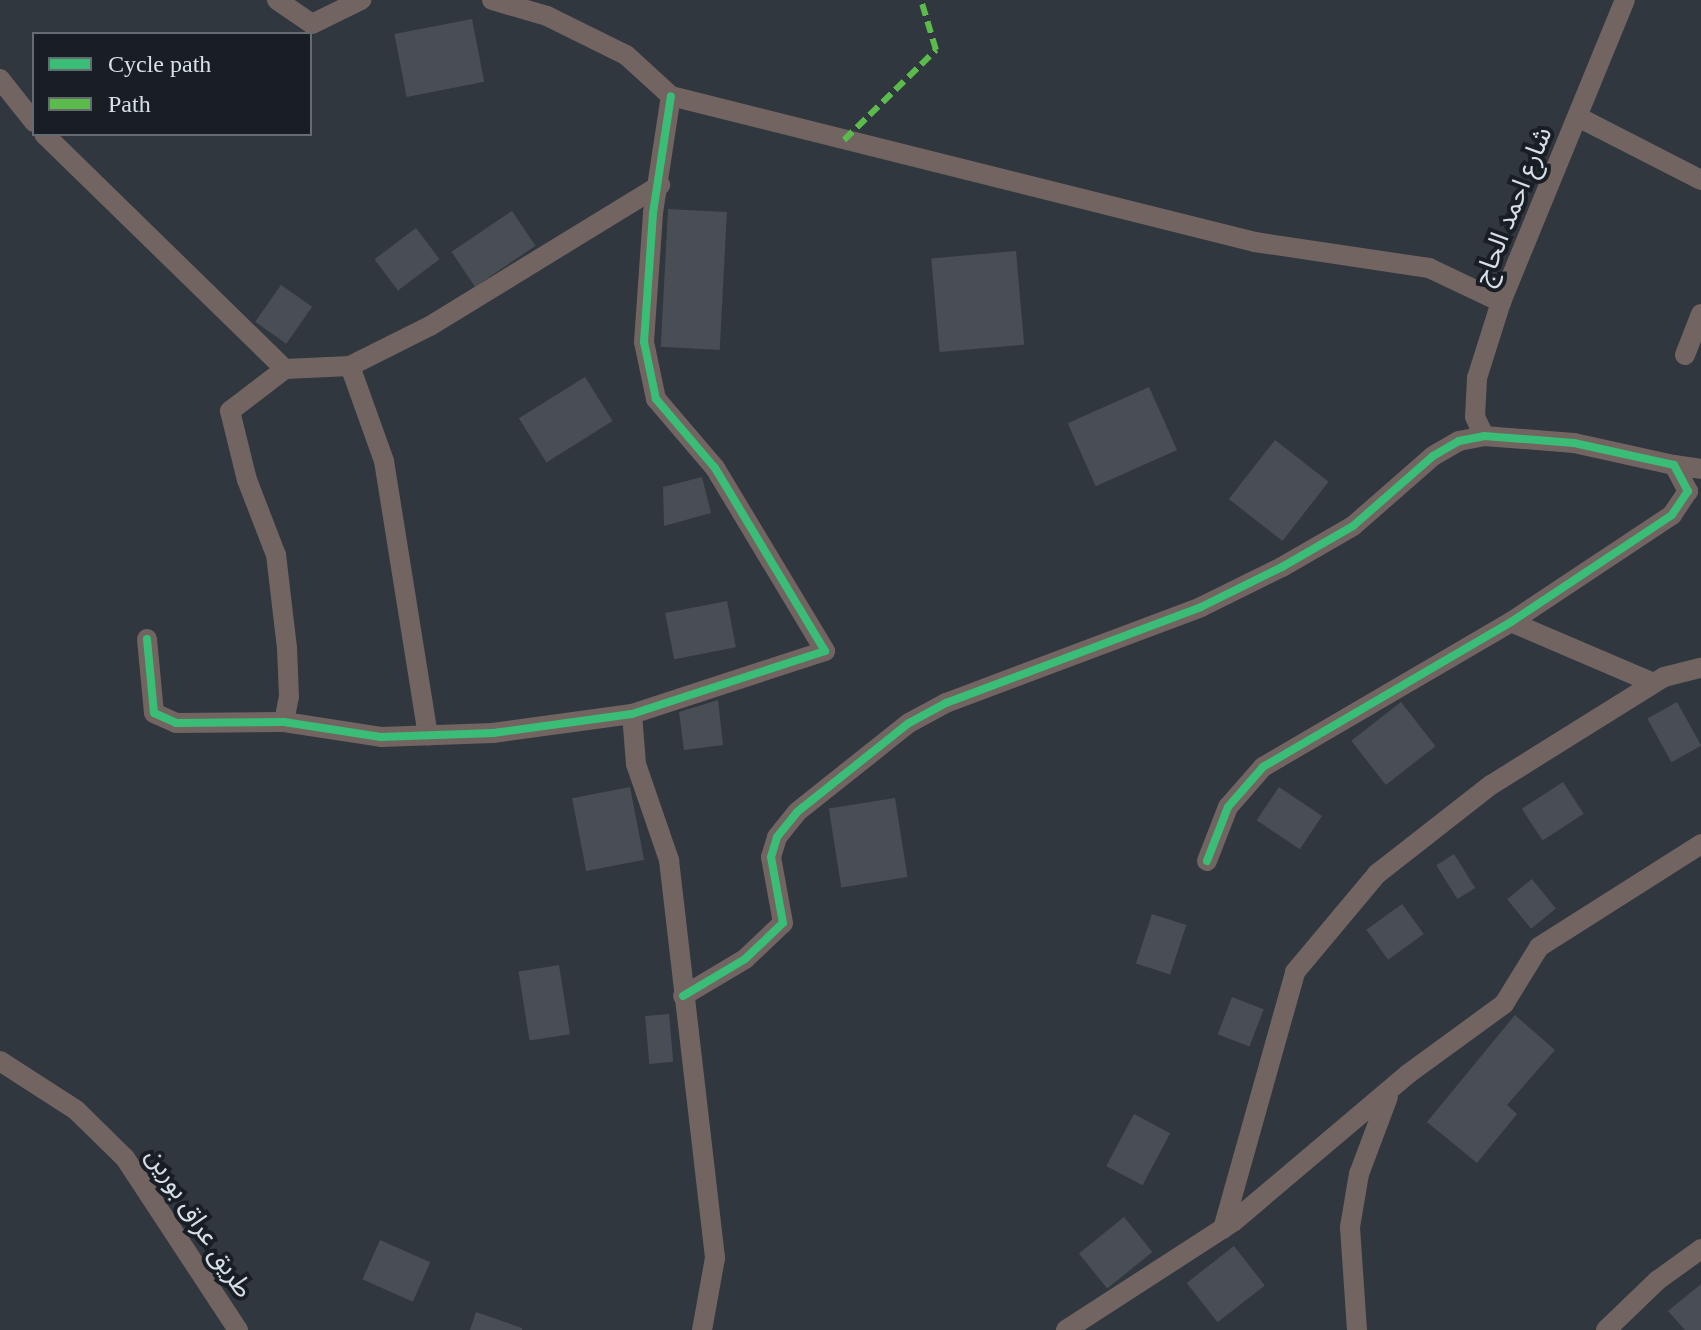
<!DOCTYPE html>
<html>
<head>
<meta charset="utf-8">
<style>
	body { margin:0 }
	#map { position:relative; width:1701px; height:1330px; overflow:hidden; background:#30373f; font-family:"Times New Roman","Noto Sans Arabic",serif }
	div>[style] { position:absolute }
	.building>* { inset:0; background:#484e54; transform-origin:0 0 }
	.minor>* { height:20px; margin:-10px; padding:0 10px; transform-origin:10px; border-radius:10px; background:#726461 }
	.quiet>* { height:6px; margin-top:-3px; transform-origin:0; background:repeating-linear-gradient(90deg,#5cbc4b 0 12px,transparent 0 18px) }
	.cycleway>* { height:8px; margin:-4px; padding:0 4px; transform-origin:4px; border-radius:4px; background:#3abd76 }
	span { translate:-50% -50%; white-space:nowrap; text-align:center; line-height:1.15; -webkit-text-stroke:8px #181e24; paint-order:stroke }
	.street-label { font-size:26px; color:#d7e0e8 }
	.legend { position:absolute; left:32px; top:32px; width:280px; height:104px; box-sizing:border-box; background:#181e24; border:2px solid #646c72; margin:0; padding:10px 14px; list-style:none; font-size:24px; color:#d7e0e8 }
	.legend li { display:flex; align-items:center; gap:16px; height:40px }
	.legend b { width:40px; border:2px solid #646c72 }
</style>
</head>
<body>
<div id="map">
	<div class="building">
		<i style="left:472px;top:19px;width:64px;height:79px;rotate:79deg"></i>
		<i style="left:668px;top:209px;width:59px;height:138px;rotate:3deg"></i>
		<i style="left:512px;top:211px;width:42px;height:73px;rotate:56deg"></i>
		<i style="left:416px;top:228px;width:39px;height:52px;rotate:53deg"></i>
		<i style="left:1016px;top:251px;width:94px;height:85px;rotate:85deg"></i>
		<i style="left:281px;top:285px;width:38px;height:45px;rotate:35deg"></i>
		<i style="left:585px;top:377px;width:52px;height:78px;rotate:58deg"></i>
		<i style="left:1149px;top:387px;width:69px;height:89px;rotate:66deg"></i>
		<i style="left:1275px;top:440px;width:68px;height:75px;rotate:38deg"></i>
		<i style="clip-path:polygon(702px 477px,711px 513px,664px 526px,663px 487px)"></i>
		<i style="left:727px;top:601px;width:47px;height:63px;rotate:79deg"></i>
		<i style="clip-path:polygon(718px 700px,723px 745px,684px 750px,679px 712px)"></i>
		<i style="left:1401px;top:702px;width:56px;height:63px;rotate:52deg"></i>
		<i style="left:1677px;top:702px;width:50px;height:34px;rotate:61deg"></i>
		<i style="left:1563px;top:782px;width:38px;height:49px;rotate:57deg"></i>
		<i style="left:630px;top:787px;width:74px;height:59px;rotate:79deg"></i>
		<i style="left:1279px;top:787px;width:52px;height:40px;rotate:34deg"></i>
		<i style="left:895px;top:798px;width:80px;height:67px;rotate:81deg"></i>
		<i style="left:1454px;top:854px;width:40px;height:21px;rotate:58deg"></i>
		<i style="left:1532px;top:879px;width:38px;height:32px;rotate:51deg"></i>
		<i style="left:1402px;top:904px;width:37px;height:44px;rotate:54deg"></i>
		<i style="left:1152px;top:914px;width:36px;height:52px;rotate:18deg"></i>
		<i style="left:559px;top:965px;width:70px;height:41px;rotate:81deg"></i>
		<i style="left:1232px;top:997px;width:34px;height:40px;rotate:21deg"></i>
		<i style="left:669px;top:1014px;width:48px;height:24px;rotate:85deg"></i>
		<i style="clip-path:polygon(1515px 1015px,1555px 1050px,1507px 1105px,1517px 1114px,1477px 1163px,1427px 1122px)"></i>
		<i style="left:1134px;top:1114px;width:41px;height:59px;rotate:28deg"></i>
		<i style="left:1124px;top:1217px;width:45px;height:58px;rotate:51deg"></i>
		<i style="left:380px;top:1240px;width:55px;height:43px;rotate:24deg"></i>
		<i style="left:1234px;top:1246px;width:50px;height:60px;rotate:52deg"></i>
		<i style="clip-path:polygon(1701px 1284px,1701px 1330px,1685px 1330px,1668px 1311px)"></i>
		<i style="clip-path:polygon(476px 1312px,522px 1328px,522px 1330px,470px 1330px)"></i>
	</div>
	<div class="minor">
		<i style="left:277px;top:0;width:42px;rotate:34.4deg"></i>
		<i style="left:312px;top:24px;width:55px;rotate:-26.1deg"></i>
		<i style="left:492px;top:0;width:57px;rotate:16.2deg"></i>
		<i style="left:547px;top:16px;width:88px;rotate:26.3deg"></i>
		<i style="left:626px;top:55px;width:61px;rotate:42.3deg"></i>
		<i style="left:671px;top:96px;width:602px;rotate:14.04deg"></i>
		<i style="left:1255px;top:242px;width:176px;rotate:8.5deg"></i>
		<i style="left:1429px;top:268px;width:80px;rotate:25.3deg"></i>
		<i style="left:0;top:79px;width:55px;rotate:51.7deg"></i>
		<i style="left:1578px;top:117px;width:138px;rotate:27.1deg"></i>
		<i style="left:44px;top:134px;width:337px;rotate:44.3deg"></i>
		<i style="left:285px;top:369px;width:65px;rotate:-2.6deg"></i>
		<i style="left:350px;top:366px;width:89px;rotate:-26.6deg"></i>
		<i style="left:430px;top:326px;width:270px;rotate:-31.5deg"></i>
		<i style="left:1685px;top:355px;width:44px;rotate:-68.7deg"></i>
		<i style="left:350px;top:366px;width:101px;rotate:70.3deg"></i>
		<i style="left:384px;top:461px;width:278px;rotate:80.9deg"></i>
		<i style="left:1484px;top:436px;width:21px;rotate:-115deg"></i>
		<i style="left:1475px;top:417px;width:39px;rotate:-87deg"></i>
		<i style="left:1477px;top:378px;width:80px;rotate:-72.5deg"></i>
		<i style="left:1501px;top:302px;width:326px;rotate:-67.7deg"></i>
		<i style="left:1674px;top:465px;width:27px;rotate:8deg"></i>
		<i style="left:1511px;top:622px;width:155px;rotate:23.2deg"></i>
		<i style="left:147px;top:639px;width:74px;rotate:84.6deg"></i>
		<i style="left:154px;top:713px;width:24px;rotate:24deg"></i>
		<i style="left:176px;top:723px;width:108px;rotate:-0.5deg"></i>
		<i style="left:284px;top:722px;width:98px;rotate:8.8deg"></i>
		<i style="left:381px;top:737px;width:112px;rotate:-2deg"></i>
		<i style="left:493px;top:733px;width:140px;rotate:-7.8deg"></i>
		<i style="left:632px;top:714px;width:203px;rotate:-18.1deg"></i>
		<i style="left:825px;top:651px;width:214px;rotate:-121deg"></i>
		<i style="left:715px;top:468px;width:91px;rotate:-130.5deg"></i>
		<i style="left:656px;top:399px;width:58px;rotate:-101.9deg"></i>
		<i style="left:644px;top:342px;width:129px;rotate:-86deg"></i>
		<i style="left:653px;top:213px;width:118px;rotate:-81.3deg"></i>
		<i style="left:632px;top:714px;width:50px;rotate:85.4deg"></i>
		<i style="left:636px;top:764px;width:102px;rotate:71deg"></i>
		<i style="left:669px;top:860px;width:401px;rotate:83.4deg"></i>
		<i style="left:715px;top:1258px;width:73px;rotate:100.2deg"></i>
		<i style="left:284px;top:722px;width:25px;rotate:-79deg"></i>
		<i style="left:289px;top:697px;width:49px;rotate:-92.3deg"></i>
		<i style="left:287px;top:648px;width:94px;rotate:-96.7deg"></i>
		<i style="left:276px;top:555px;width:80px;rotate:-111.1deg"></i>
		<i style="left:247px;top:480px;width:71px;rotate:-103.8deg"></i>
		<i style="left:230px;top:411px;width:69px;rotate:-37.4deg"></i>
		<i style="left:683px;top:996px;width:72px;rotate:-30.8deg"></i>
		<i style="left:745px;top:959px;width:52px;rotate:-43.5deg"></i>
		<i style="left:783px;top:923px;width:67px;rotate:-100.3deg"></i>
		<i style="left:771px;top:857px;width:21px;rotate:-73deg"></i>
		<i style="left:777px;top:837px;width:32px;rotate:-51deg"></i>
		<i style="left:797px;top:812px;width:143px;rotate:-38.5deg"></i>
		<i style="left:909px;top:723px;width:42px;rotate:-28.4deg"></i>
		<i style="left:946px;top:703px;width:272px;rotate:-20.6deg"></i>
		<i style="left:1201px;top:607px;width:90px;rotate:-26.3deg"></i>
		<i style="left:1282px;top:567px;width:82px;rotate:-30deg"></i>
		<i style="left:1353px;top:526px;width:106px;rotate:-41.2deg"></i>
		<i style="left:1433px;top:456px;width:30px;rotate:-30deg"></i>
		<i style="left:1459px;top:441px;width:25px;rotate:-11deg"></i>
		<i style="left:1484px;top:436px;width:90px;rotate:4.4deg"></i>
		<i style="left:1574px;top:443px;width:102px;rotate:12.4deg"></i>
		<i style="left:1674px;top:465px;width:30px;rotate:62deg"></i>
		<i style="left:1688px;top:491px;width:29px;rotate:124deg"></i>
		<i style="left:1672px;top:515px;width:193px;rotate:146.4deg"></i>
		<i style="left:1511px;top:622px;width:287px;rotate:149.7deg"></i>
		<i style="left:1263px;top:767px;width:53px;rotate:131.2deg"></i>
		<i style="left:1228px;top:807px;width:58px;rotate:111.3deg"></i>
		<i style="left:0;top:1061px;width:90px;rotate:32.8deg"></i>
		<i style="left:76px;top:1110px;width:69px;rotate:44.4deg"></i>
		<i style="left:125px;top:1158px;width:206px;rotate:56.7deg"></i>
		<i style="left:1223px;top:1229px;width:267px;rotate:-74.3deg"></i>
		<i style="left:1295px;top:972px;width:128px;rotate:-50.1deg"></i>
		<i style="left:1377px;top:874px;width:145px;rotate:-38deg"></i>
		<i style="left:1491px;top:785px;width:204px;rotate:-32deg"></i>
		<i style="left:1664px;top:677px;width:38px;rotate:-14deg"></i>
		<i style="left:1066px;top:1330px;width:199px;rotate:-32.9deg"></i>
		<i style="left:1233px;top:1222px;width:229px;rotate:-40.2deg"></i>
		<i style="left:1408px;top:1074px;width:119px;rotate:-36.1deg"></i>
		<i style="left:1504px;top:1004px;width:67px;rotate:-58.4deg"></i>
		<i style="left:1539px;top:947px;width:192px;rotate:-32.4deg"></i>
		<i style="left:1357px;top:1330px;width:103px;rotate:-93.9deg"></i>
		<i style="left:1350px;top:1227px;width:54px;rotate:-80.4deg"></i>
		<i style="left:1359px;top:1174px;width:82px;rotate:-69.4deg"></i>
		<i style="left:1606px;top:1330px;width:72px;rotate:-43.9deg"></i>
		<i style="left:1658px;top:1280px;width:53px;rotate:-35.8deg"></i>
	</div>
	<div class="quiet">
		<i style="left:844px;top:140px;width:129px;rotate:-44.4deg"></i>
		<i style="left:936px;top:50px;width:52px;rotate:-106.7deg"></i>
	</div>
	<div class="cycleway">
		<i style="left:147px;top:639px;width:74px;rotate:84.6deg"></i>
		<i style="left:154px;top:713px;width:24px;rotate:24deg"></i>
		<i style="left:176px;top:723px;width:108px;rotate:-0.5deg"></i>
		<i style="left:284px;top:722px;width:98px;rotate:8.8deg"></i>
		<i style="left:381px;top:737px;width:112px;rotate:-2deg"></i>
		<i style="left:493px;top:733px;width:140px;rotate:-7.8deg"></i>
		<i style="left:632px;top:714px;width:203px;rotate:-18.1deg"></i>
		<i style="left:825px;top:651px;width:214px;rotate:-121deg"></i>
		<i style="left:715px;top:468px;width:91px;rotate:-130.5deg"></i>
		<i style="left:656px;top:399px;width:58px;rotate:-101.9deg"></i>
		<i style="left:644px;top:342px;width:129px;rotate:-86deg"></i>
		<i style="left:653px;top:213px;width:118px;rotate:-81.3deg"></i>
		<i style="left:683px;top:996px;width:72px;rotate:-30.8deg"></i>
		<i style="left:745px;top:959px;width:52px;rotate:-43.5deg"></i>
		<i style="left:783px;top:923px;width:67px;rotate:-100.3deg"></i>
		<i style="left:771px;top:857px;width:21px;rotate:-73deg"></i>
		<i style="left:777px;top:837px;width:32px;rotate:-51deg"></i>
		<i style="left:797px;top:812px;width:143px;rotate:-38.5deg"></i>
		<i style="left:909px;top:723px;width:42px;rotate:-28.4deg"></i>
		<i style="left:946px;top:703px;width:272px;rotate:-20.6deg"></i>
		<i style="left:1201px;top:607px;width:90px;rotate:-26.3deg"></i>
		<i style="left:1282px;top:567px;width:82px;rotate:-30deg"></i>
		<i style="left:1353px;top:526px;width:106px;rotate:-41.2deg"></i>
		<i style="left:1433px;top:456px;width:30px;rotate:-30deg"></i>
		<i style="left:1459px;top:441px;width:25px;rotate:-11deg"></i>
		<i style="left:1484px;top:436px;width:90px;rotate:4.4deg"></i>
		<i style="left:1574px;top:443px;width:102px;rotate:12.4deg"></i>
		<i style="left:1674px;top:465px;width:30px;rotate:62deg"></i>
		<i style="left:1688px;top:491px;width:29px;rotate:124deg"></i>
		<i style="left:1672px;top:515px;width:193px;rotate:146.4deg"></i>
		<i style="left:1511px;top:622px;width:287px;rotate:149.7deg"></i>
		<i style="left:1263px;top:767px;width:53px;rotate:131.2deg"></i>
		<i style="left:1228px;top:807px;width:58px;rotate:111.3deg"></i>
	</div>
	<div class="street-label">
		<span style="left:1513px;top:206px;rotate:-68deg">شارع احمد الحاج</span>
		<span style="left:199px;top:1223px;rotate:57deg">طريق عراق بورين</span>
	</div>
	<ul class="legend">
	<li><b style="height:10px;background:#3abd76"></b>Cycle path</li>
	<li><b style="height:10px;background:#5cbc4b"></b>Path</li>
	</ul>
</div>
</body>
</html>
